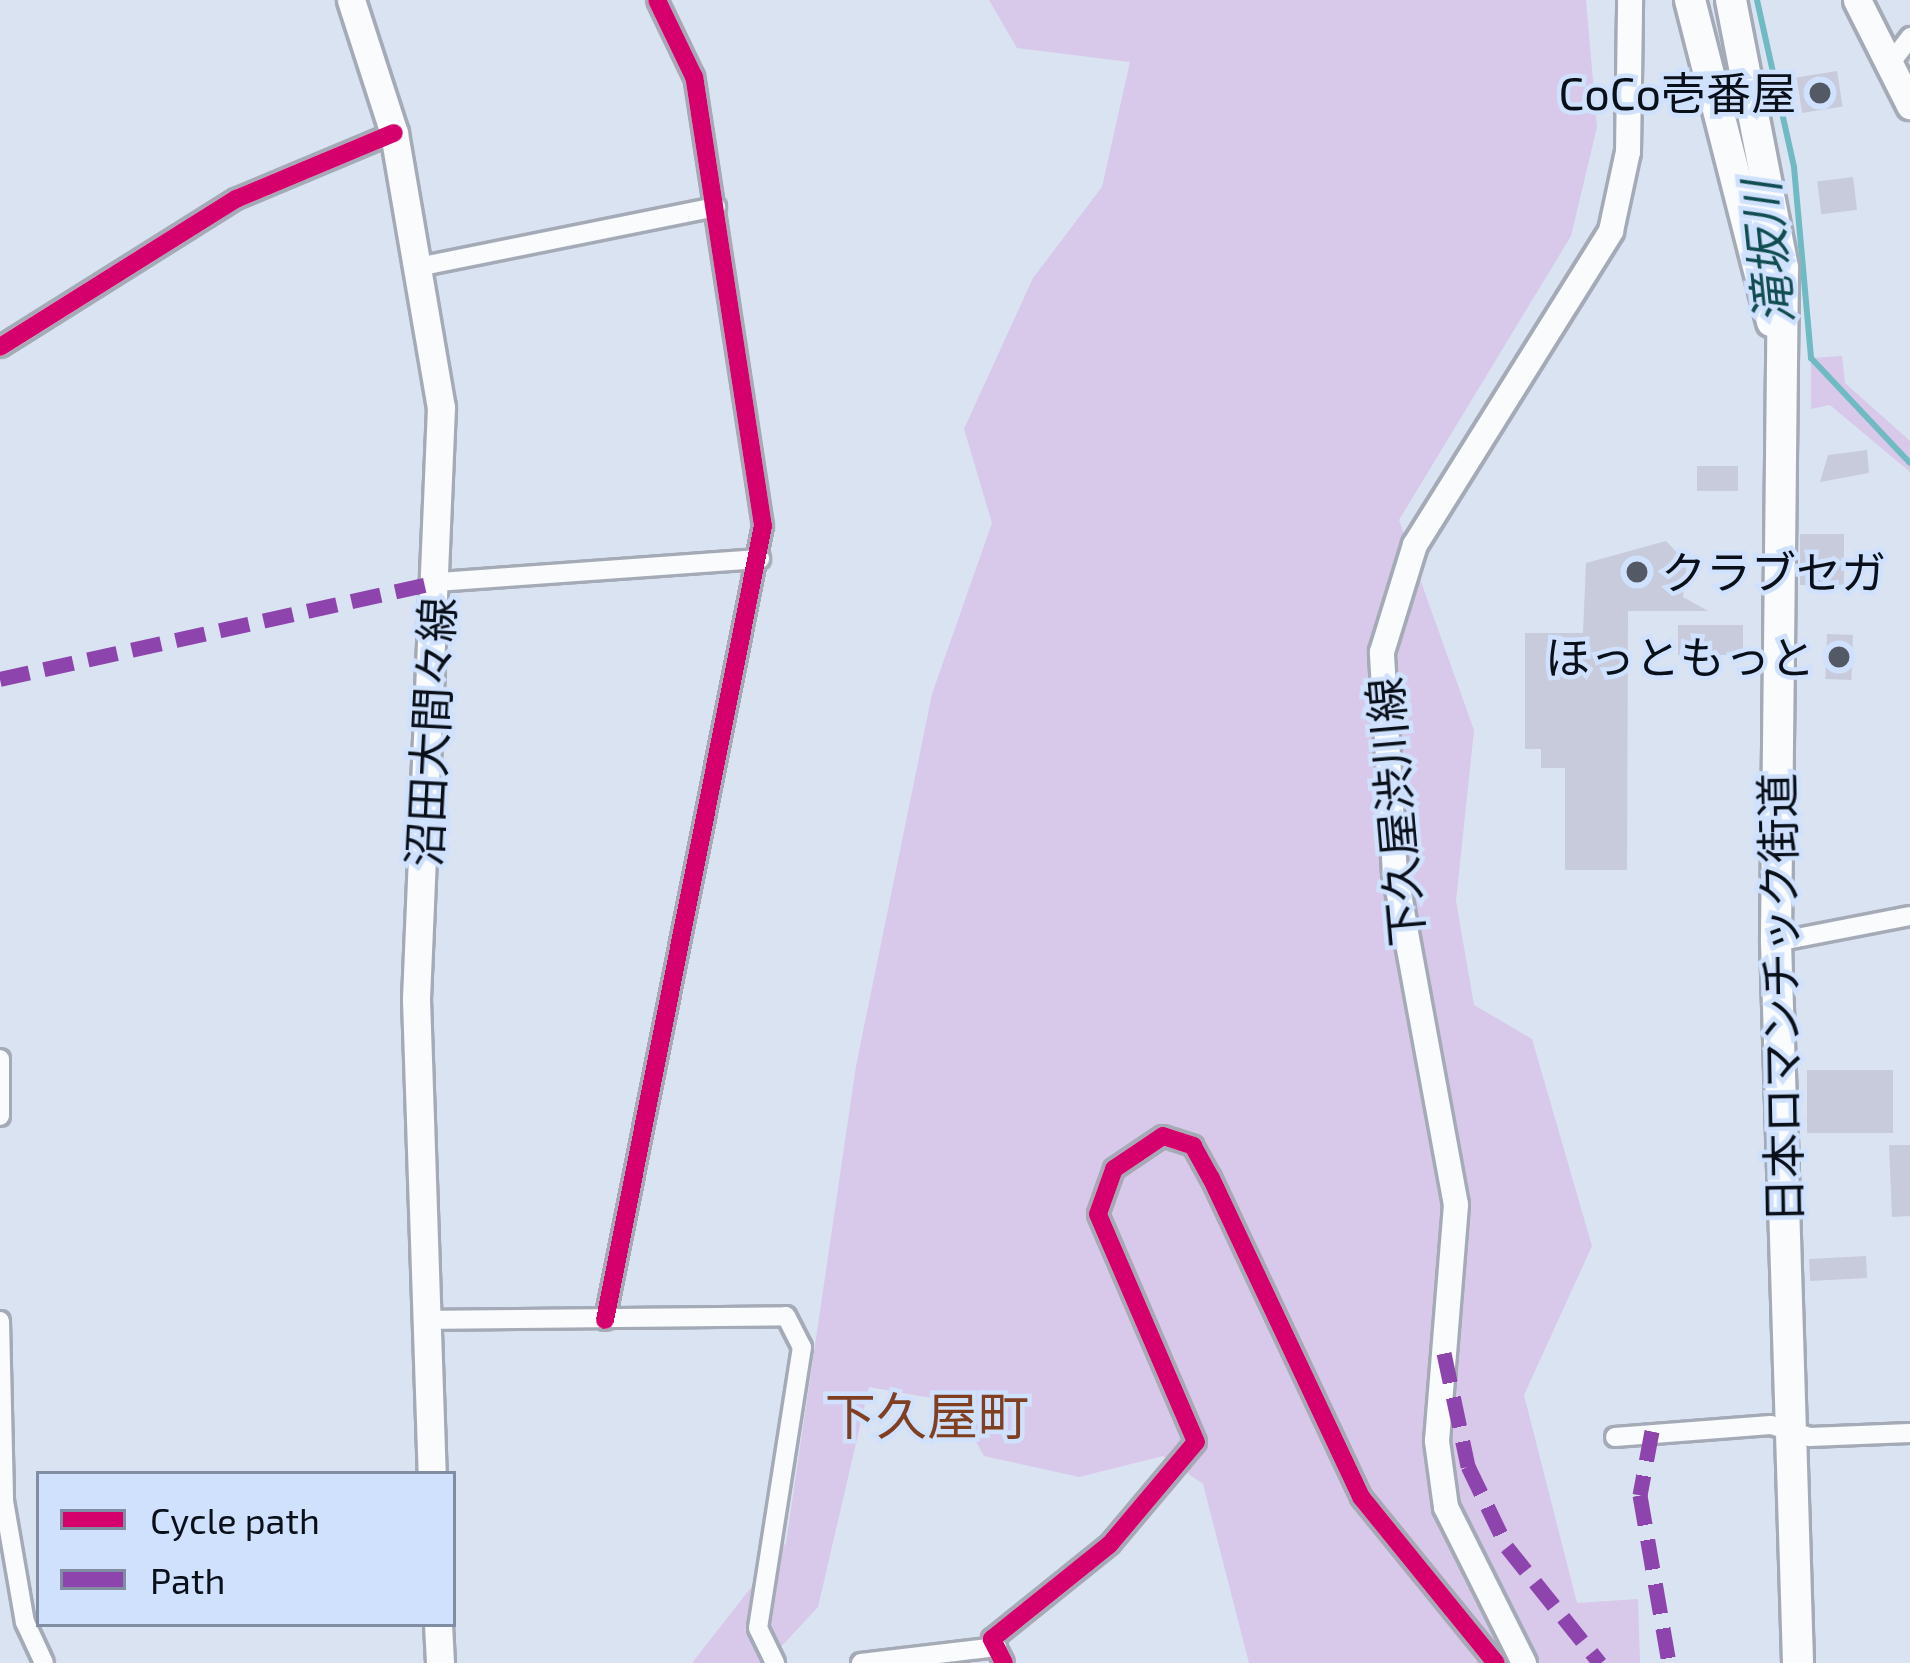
<!DOCTYPE html>
<html>
<head>
<meta charset="utf-8">
<style>
	body { margin:0 }
	#map { position:relative; width:1910px; height:1663px; overflow:hidden; background:#dae3f2; font-family:"Exo 2","Noto Sans JP",sans-serif }
	div>[style] { position:absolute }
	.green>* { inset:0; background:#d8c8e9 }
	.stream>* { height:6px; margin:-3px; padding:0 3px; transform-origin:3px; border-radius:3px; background:#70bac3 }
	.building>* { inset:0; background:#c8cbdb; transform-origin:0 0 }
	.roads { filter:drop-shadow(3px 0 #a4abb7) drop-shadow(-3px 0 #a4abb7) drop-shadow(0 3px #a4abb7) drop-shadow(0 -3px #a4abb7) }
	.minor>* { height:18px; margin:-9px; padding:0 9px; transform-origin:9px; border-radius:9px; background:#f9fbfd }
	.secondary>* { height:24px; margin:-12px; padding:0 12px; transform-origin:12px; border-radius:12px; background:#f9fbfd }
	.primary>* { height:27px; margin:-13.5px; padding:0 13.5px; transform-origin:13.5px; border-radius:13.5px; background:#f9fbfd }
	.trunk>* { height:30px; margin:-15px; padding:0 15px; transform-origin:15px; border-radius:15px; background:#f9fbfd }
	.quiet>* { height:15px; margin-top:-7.5px; transform-origin:0; background:repeating-linear-gradient(90deg,#8e44ad 0 30px,transparent 0 45px) }
	.cycleway>* { height:18px; margin:-9px; padding:0 9px; transform-origin:9px; border-radius:9px; background:#d6006c }
	.dots>* { width:33px; height:33px; translate:-50% -50%; box-sizing:border-box; border:6px solid #cfe1fd; border-radius:50% }
	span { translate:-50% -50%; white-space:nowrap; text-align:center; line-height:1.15; -webkit-text-stroke:9px #cfe1fd; paint-order:stroke }
	.poi-label { font-size:45px; color:#0a101a }
	.right { translate:-100% -50%; text-align:right }
	.left { translate:0 -50%; text-align:left }
	.street-label { font-size:45px; color:#0a101a }
	.water-label { font-size:48px; color:#104c50; font-style:italic }
	.quarter-label { font-size:51px; color:#803f20 }
	.legend { position:absolute; left:36px; top:1471px; width:420px; height:156px; box-sizing:border-box; background:#cfe1fd; border:3px solid #808da2; margin:0; padding:15px 21px; list-style:none; font-size:36px; color:#0a101a }
	.legend li { display:flex; align-items:center; gap:24px; height:60px }
	.legend b { width:60px; border:3px solid #808da2 }
</style>
</head>
<body>
<div id="map">
	<div class="green">
		<i style="clip-path:polygon(989px 0,1586px 0,1597px 127px,1571px 236px,1399px 520px,1474px 730px,1456px 901px,1474px 1005px,1532px 1039px,1592px 1246px,1524px 1395px,1577px 1603px,1638px 1599px,1640px 1663px,1249px 1663px,1203px 1484px,1163px 1456px,1079px 1477px,984px 1456px,954px 1402px,869px 1387px,818px 1607px,766px 1663px,692px 1663px,786px 1543px,856px 1066px,932px 694px,992px 523px,964px 429px,1033px 278px,1102px 187px,1130px 62px,1017px 48px)"></i>
		<i style="clip-path:polygon(1842px 356px,1845px 383px,1910px 441px,1910px 472px,1830px 405px,1811px 409px,1811px 358px)"></i>
	</div>
	<div class="stream">
		<i style="left:1757px;top:0;width:171px;rotate:77.5deg"></i>
		<i style="left:1794px;top:167px;width:192px;rotate:84.9deg"></i>
		<i style="left:1811px;top:358px;width:144px;rotate:46.7deg"></i>
	</div>
	<div class="building">
		<i style="left:1837px;top:71px;width:36px;height:41px;rotate:81deg"></i>
		<i style="left:1853px;top:177px;width:33px;height:36px;rotate:83deg"></i>
		<i style="clip-path:polygon(1867px 450px,1869px 473px,1820px 482px,1828px 455px)"></i>
		<i style="left:1697px;top:466px;width:41px;height:25px"></i>
		<i style="left:1800px;top:534px;width:44px;height:51px"></i>
		<i style="clip-path:polygon(1666px 541px,1687px 563px,1683px 597px,1708px 611px,1628px 611px,1627px 870px,1565px 870px,1565px 768px,1541px 768px,1541px 749px,1525px 749px,1525px 633px,1583px 633px,1586px 563px)"></i>
		<i style="left:1678px;top:625px;width:65px;height:30px"></i>
		<i style="left:1827px;top:634px;width:26px;height:45px;rotate:2deg"></i>
		<i style="left:1893px;top:1070px;width:63px;height:86px;rotate:90deg"></i>
		<i style="clip-path:polygon(1889px 1145px,1910px 1145px,1910px 1216px,1892px 1217px)"></i>
		<i style="left:1866px;top:1256px;width:22px;height:57px;rotate:87deg"></i>
	</div>
	<div class="roads">
		<div class="minor">
			<i style="left:1890px;top:64px;width:34px;rotate:-53deg"></i>
			<i style="left:423px;top:266px;width:299px;rotate:-11.4deg"></i>
			<i style="left:0;top:347px;width:279px;rotate:-32.1deg"></i>
			<i style="left:236px;top:199px;width:171px;rotate:-22.7deg"></i>
			<i style="left:438px;top:582px;width:323px;rotate:-4.1deg"></i>
			<i style="left:1776px;top:942px;width:136px;rotate:-11deg"></i>
			<i style="left:0;top:1059px;width:57px;rotate:90deg"></i>
			<i style="left:426px;top:1320px;width:360px;rotate:-0.6deg"></i>
			<i style="left:786px;top:1316px;width:35px;rotate:63deg"></i>
			<i style="left:802px;top:1347px;width:284px;rotate:98.9deg"></i>
			<i style="left:758px;top:1628px;width:39px;rotate:64deg"></i>
			<i style="left:605px;top:1320px;width:810px;rotate:-78.75deg"></i>
			<i style="left:763px;top:526px;width:454px;rotate:-98.7deg"></i>
			<i style="left:694px;top:77px;width:85px;rotate:-115.7deg"></i>
			<i style="left:0;top:1321px;width:180px;rotate:88.7deg"></i>
			<i style="left:4px;top:1501px;width:123px;rotate:80.2deg"></i>
			<i style="left:25px;top:1622px;width:45px;rotate:65.1deg"></i>
			<i style="left:1615px;top:1437px;width:156px;rotate:-4.4deg"></i>
			<i style="left:1771px;top:1425px;width:41px;rotate:17.1deg"></i>
			<i style="left:1810px;top:1437px;width:100px;rotate:-2.3deg"></i>
			<i style="left:861px;top:1663px;width:137px;rotate:-6.7deg"></i>
			<i style="left:1004px;top:1663px;width:27px;rotate:-117deg"></i>
			<i style="left:992px;top:1639px;width:151px;rotate:-38.8deg"></i>
			<i style="left:1110px;top:1544px;width:133px;rotate:-49.9deg"></i>
			<i style="left:1196px;top:1442px;width:248px;rotate:-113.3deg"></i>
			<i style="left:1098px;top:1214px;width:48px;rotate:-70.4deg"></i>
			<i style="left:1114px;top:1169px;width:59px;rotate:-34deg"></i>
			<i style="left:1163px;top:1136px;width:32px;rotate:18deg"></i>
			<i style="left:1193px;top:1146px;width:37px;rotate:61deg"></i>
			<i style="left:1211px;top:1178px;width:353px;rotate:64.8deg"></i>
			<i style="left:1361px;top:1497px;width:214px;rotate:50.9deg"></i>
		</div>
		<div class="secondary">
			<i style="left:1524px;top:1663px;width:174px;rotate:-116.6deg"></i>
			<i style="left:1446px;top:1507px;width:67px;rotate:-97.8deg"></i>
			<i style="left:1437px;top:1441px;width:237px;rotate:-85.4deg"></i>
			<i style="left:1456px;top:1205px;width:337px;rotate:-100.4deg"></i>
			<i style="left:1395px;top:874px;width:222px;rotate:-93.4deg"></i>
			<i style="left:1382px;top:652px;width:112px;rotate:-72.9deg"></i>
			<i style="left:1415px;top:545px;width:370px;rotate:-58deg"></i>
			<i style="left:1611px;top:231px;width:81px;rotate:-77.9deg"></i>
			<i style="left:1628px;top:152px;width:152px;rotate:-89.2deg"></i>
		</div>
		<div class="primary">
			<i style="left:351px;top:0;width:140px;rotate:72.1deg"></i>
			<i style="left:394px;top:133px;width:278px;rotate:80.3deg"></i>
			<i style="left:441px;top:407px;width:593px;rotate:92.42deg"></i>
			<i style="left:416px;top:999px;width:475px;rotate:88.1deg"></i>
			<i style="left:1857px;top:0;width:118px;rotate:63.2deg"></i>
			<i style="left:438px;top:1624px;width:39px;rotate:87deg"></i>
		</div>
		<div class="trunk">
			<i style="left:1690px;top:0;width:332px;rotate:75.7deg"></i>
			<i style="left:1731px;top:0;width:273px;rotate:79deg"></i>
			<i style="left:1783px;top:268px;width:674px;rotate:90.6deg"></i>
			<i style="left:1776px;top:942px;width:721px;rotate:88.25deg"></i>
		</div>
	</div>
	<div class="quiet">
		<i style="left:0;top:679px;width:449px;rotate:-12.5deg"></i>
		<i style="left:1444px;top:1353px;width:116px;rotate:78deg"></i>
		<i style="left:1468px;top:1466px;width:90px;rotate:64.3deg"></i>
		<i style="left:1507px;top:1547px;width:149px;rotate:51.3deg"></i>
		<i style="left:1652px;top:1431px;width:65px;rotate:100.6deg"></i>
		<i style="left:1640px;top:1495px;width:170px;rotate:80.2deg"></i>
	</div>
	<div class="cycleway">
		<i style="left:0;top:347px;width:279px;rotate:-32.1deg"></i>
		<i style="left:236px;top:199px;width:171px;rotate:-22.7deg"></i>
		<i style="left:605px;top:1320px;width:810px;rotate:-78.75deg"></i>
		<i style="left:763px;top:526px;width:454px;rotate:-98.7deg"></i>
		<i style="left:694px;top:77px;width:85px;rotate:-115.7deg"></i>
		<i style="left:1004px;top:1663px;width:27px;rotate:-117deg"></i>
		<i style="left:992px;top:1639px;width:151px;rotate:-38.8deg"></i>
		<i style="left:1110px;top:1544px;width:133px;rotate:-49.9deg"></i>
		<i style="left:1196px;top:1442px;width:248px;rotate:-113.3deg"></i>
		<i style="left:1098px;top:1214px;width:48px;rotate:-70.4deg"></i>
		<i style="left:1114px;top:1169px;width:59px;rotate:-34deg"></i>
		<i style="left:1163px;top:1136px;width:32px;rotate:18deg"></i>
		<i style="left:1193px;top:1146px;width:37px;rotate:61deg"></i>
		<i style="left:1211px;top:1178px;width:353px;rotate:64.8deg"></i>
		<i style="left:1361px;top:1497px;width:214px;rotate:50.9deg"></i>
	</div>
	<div class="dots">
		<i style="left:1820px;top:93px;background:#535a66"></i>
		<i style="left:1637px;top:572px;background:#535a66"></i>
		<i style="left:1839px;top:657px;background:#535a66"></i>
	</div>
	<div class="poi-label">
		<span class="right" style="left:1796px;top:93px">CoCo壱番屋</span>
		<span class="left" style="left:1661px;top:572px">クラブセガ</span>
		<span class="right" style="left:1815px;top:657px">ほっともっと</span>
	</div>
	<div class="street-label">
		<span style="left:430px;top:732px;rotate:-87deg">沼田大間々線</span>
		<span style="left:1395px;top:812px;rotate:-95deg">下久屋渋川線</span>
		<span style="left:1780px;top:998px;rotate:-91deg">日本ロマンチック街道</span>
	</div>
	<div class="water-label">
		<span style="left:1767px;top:253px;rotate:-96deg">滝坂川</span>
	</div>
	<div class="quarter-label">
		<span style="left:927px;top:1415px">下久屋町</span>
	</div>
	<ul class="legend">
	<li><b style="height:15px;background:#d6006c"></b>Cycle path</li>
	<li><b style="height:15px;background:#8e44ad"></b>Path</li>
	</ul>
</div>
</body>
</html>
